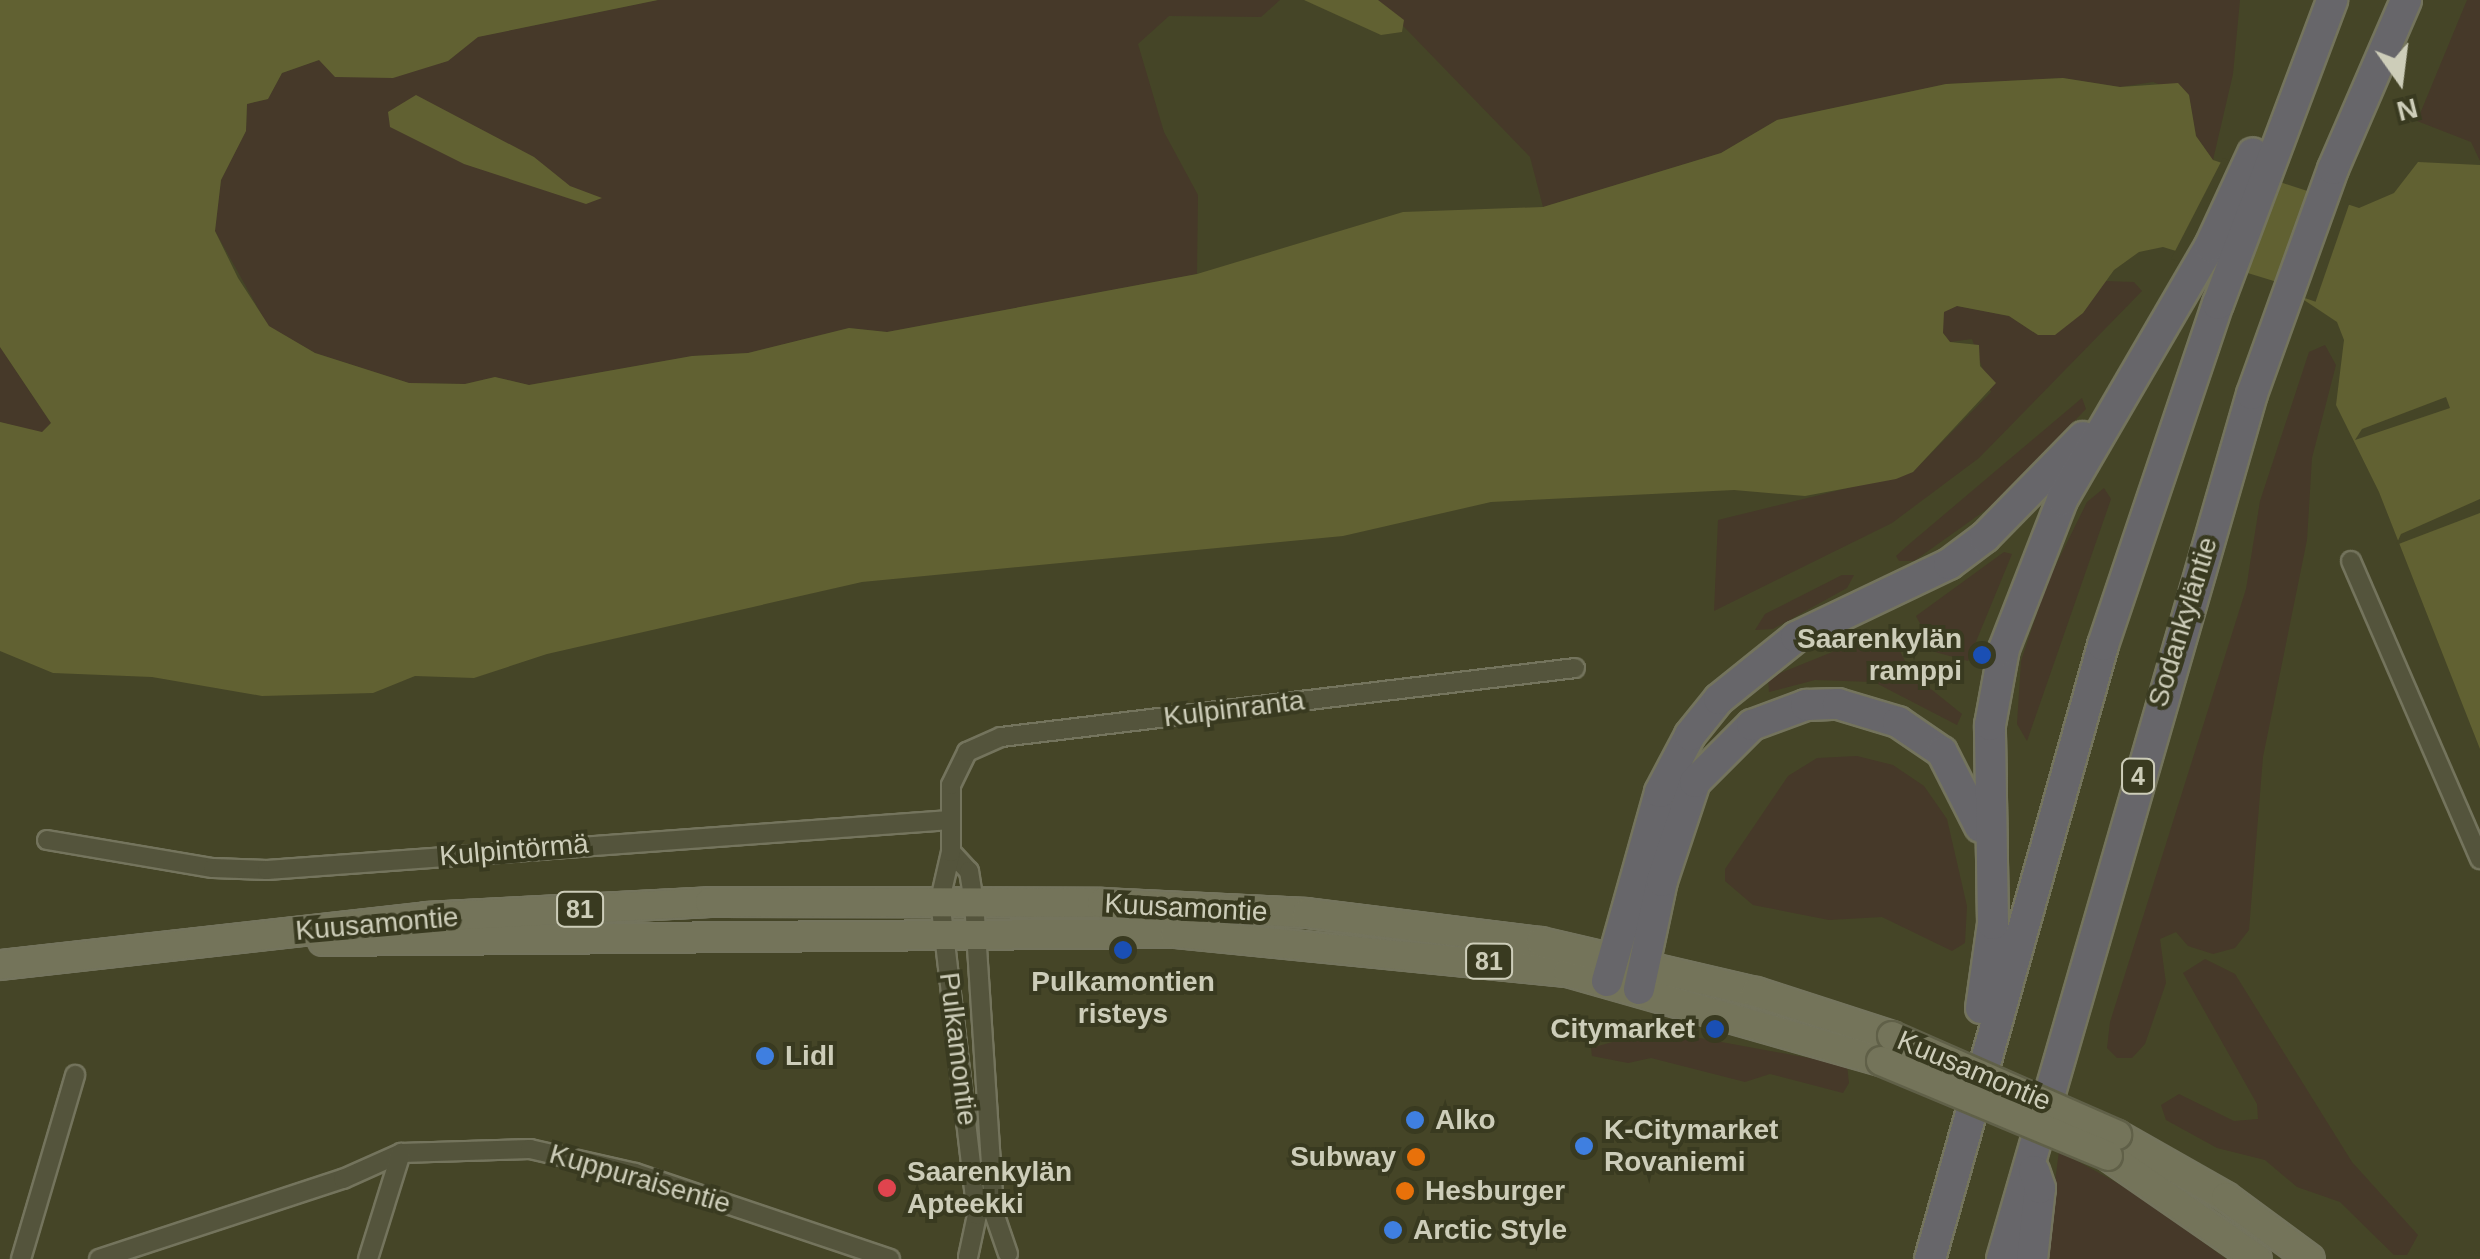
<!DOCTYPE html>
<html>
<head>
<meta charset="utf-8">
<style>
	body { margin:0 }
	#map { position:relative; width:2480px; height:1259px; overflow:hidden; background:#454527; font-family:Helvetica,sans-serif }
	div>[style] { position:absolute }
	.green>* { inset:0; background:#463929 }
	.water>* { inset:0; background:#616132 }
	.pier>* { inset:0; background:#454527; transform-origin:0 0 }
	.roads { filter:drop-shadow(2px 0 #74745d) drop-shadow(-2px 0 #74745d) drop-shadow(0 2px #74745d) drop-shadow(0 -2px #74745d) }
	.minor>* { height:18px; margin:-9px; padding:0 9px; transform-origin:9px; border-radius:9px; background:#54543c }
	.primary>* { height:28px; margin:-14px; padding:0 14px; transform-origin:14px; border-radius:14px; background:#74745a }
	.trunk>* { height:30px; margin:-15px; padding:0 15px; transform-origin:15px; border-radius:15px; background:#67666a }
	.bridges { filter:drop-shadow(2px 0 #606048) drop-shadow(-2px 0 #606048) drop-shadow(0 2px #606048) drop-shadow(0 -2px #606048) }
	.primary-bridge>* { height:28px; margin:-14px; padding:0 14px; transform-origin:14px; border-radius:14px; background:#74745a }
	.dots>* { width:28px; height:28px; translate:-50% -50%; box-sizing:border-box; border:5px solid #393a20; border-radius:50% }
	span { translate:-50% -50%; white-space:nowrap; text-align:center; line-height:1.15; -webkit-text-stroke:8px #393a20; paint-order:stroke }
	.shield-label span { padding:2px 8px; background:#393a20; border:2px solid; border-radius:8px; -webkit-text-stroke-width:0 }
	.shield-label { font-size:25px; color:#cdcdb9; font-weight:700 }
	.street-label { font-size:28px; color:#cdcdb9 }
	.poi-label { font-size:28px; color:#cdcdb9; font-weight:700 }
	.right { translate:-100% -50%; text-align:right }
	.left { translate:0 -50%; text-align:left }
	.north { position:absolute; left:2350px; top:30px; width:100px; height:100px; -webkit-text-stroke:8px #393a20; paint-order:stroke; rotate:166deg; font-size:28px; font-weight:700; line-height:40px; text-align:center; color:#cdcdb9 }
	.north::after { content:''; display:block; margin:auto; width:35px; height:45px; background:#cdcdb9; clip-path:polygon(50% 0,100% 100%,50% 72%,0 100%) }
</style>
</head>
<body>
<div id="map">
	<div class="green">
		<i style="clip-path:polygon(658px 0,1280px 0,1261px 17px,1169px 16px,1138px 44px,1164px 132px,1198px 195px,1197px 274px,887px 332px,849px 328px,748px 353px,692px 356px,529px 385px,495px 377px,465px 384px,409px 383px,315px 353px,268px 326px,215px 231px,221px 180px,246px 131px,247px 104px,268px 99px,282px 73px,319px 60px,448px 61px,477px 37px)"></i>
		<i style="clip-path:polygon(1378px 0,2240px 0,2233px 74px,2213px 160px,2196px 136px,2189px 95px,2153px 82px,2120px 87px,2063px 78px,1946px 84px,1777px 120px,1721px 153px,1543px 207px,1530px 157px)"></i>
		<i style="clip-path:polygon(2467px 0,2480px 0,2480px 161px,2471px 142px,2417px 121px)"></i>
		<i style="clip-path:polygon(2104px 281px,2134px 282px,2142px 291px,1979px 458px,1892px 523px,1714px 611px,1718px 520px,1913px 472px,1991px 392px,1972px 339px,1950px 342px,1943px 333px,1943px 312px,1957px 306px,2009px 316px,2038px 335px,2083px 313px)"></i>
		<i style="clip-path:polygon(2325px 345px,2336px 365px,2312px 458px,2307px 540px,2263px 757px,2249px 930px,2235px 948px,2213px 954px,2188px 946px,2176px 932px,2160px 939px,2166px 983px,2145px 1044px,2132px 1058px,2117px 1058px,2107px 1048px,2110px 1022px,2246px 589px,2260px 501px,2309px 352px)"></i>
		<i style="clip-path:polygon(0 347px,51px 423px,42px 433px,0 422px)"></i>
		<i style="clip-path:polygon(2082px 398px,2086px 409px,1990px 507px,1914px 561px,1899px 561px,1896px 556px,1907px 546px)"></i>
		<i style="clip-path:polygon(2104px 488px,2111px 499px,2027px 741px,2017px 724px,2021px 661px,2047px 583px,2087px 502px)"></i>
		<i style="clip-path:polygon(2004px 552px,2012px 554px,1968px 661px,1935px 652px,1916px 616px)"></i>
		<i style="clip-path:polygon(1842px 575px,1854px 575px,1847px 588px,1773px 629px,1755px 630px,1765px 614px)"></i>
		<i style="clip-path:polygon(1889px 629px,1911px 673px,1962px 714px,1957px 725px,1874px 682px,1815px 680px,1769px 692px,1768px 678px)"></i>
		<i style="clip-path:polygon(1857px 756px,1893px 765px,1924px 786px,1947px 819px,1967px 906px,1965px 943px,1952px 951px,1882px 917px,1829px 920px,1753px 905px,1725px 881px,1725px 869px,1788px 776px,1817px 758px)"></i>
		<i style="clip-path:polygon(2205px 959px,2235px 974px,2352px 1162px,2418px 1235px,2407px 1255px,2394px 1255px,2340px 1202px,2297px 1187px,2265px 1160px,2217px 1148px,2166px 1120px,2161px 1105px,2179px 1094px,2234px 1121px,2258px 1119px,2257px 1104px,2183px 973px)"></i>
		<i style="clip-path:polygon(1656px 1030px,1847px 1065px,1849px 1083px,1843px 1093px,1770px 1074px,1745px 1082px,1651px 1058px,1628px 1063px,1592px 1056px,1591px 1048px)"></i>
		<i style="clip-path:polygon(2059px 1151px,2141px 1196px,2226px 1259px,2045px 1259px)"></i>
	</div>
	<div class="water">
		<i style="clip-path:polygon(0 0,658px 0,478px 37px,448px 61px,393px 78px,335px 77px,319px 60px,282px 73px,268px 99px,247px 104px,246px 131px,221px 180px,215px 231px,238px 278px,269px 326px,315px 353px,409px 383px,465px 384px,495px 377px,529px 385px,692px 356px,748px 353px,849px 328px,887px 332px,1197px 274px,1403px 212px,1543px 207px,1721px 153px,1777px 120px,1946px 84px,2063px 78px,2120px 87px,2178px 83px,2189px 95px,2196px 136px,2213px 160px,2359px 208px,2394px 193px,2418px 162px,2480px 165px,2480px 749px,2379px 492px,2336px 405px,2344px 340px,2337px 322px,2277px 282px,2163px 247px,2139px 252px,2114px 270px,2083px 313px,2055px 335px,2038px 335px,2009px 316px,1957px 306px,1944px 312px,1943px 333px,1950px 342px,1979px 345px,1980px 366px,1996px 383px,1913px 472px,1896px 479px,1805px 496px,1734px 490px,1491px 502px,1343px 536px,862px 582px,547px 654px,474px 678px,415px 676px,373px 693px,262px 696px,152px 677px,53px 673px,0 651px,0 422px,42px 432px,51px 423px,0 347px)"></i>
		<i style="clip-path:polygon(1304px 0,1378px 0,1404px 20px,1402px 32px,1381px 35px)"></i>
		<i style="clip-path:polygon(416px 95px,534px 157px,570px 186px,602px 198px,586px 204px,464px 164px,390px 127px,388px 112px)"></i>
	</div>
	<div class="pier">
		<i style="clip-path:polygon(2223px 158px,2281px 177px,2244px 280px,2171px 259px)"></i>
		<i style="left:2311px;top:186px;width:42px;height:108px;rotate:19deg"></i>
		<i style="clip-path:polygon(2446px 397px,2450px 408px,2355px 440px,2362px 429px)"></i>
		<i style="clip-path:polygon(2480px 499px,2480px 513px,2396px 545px,2401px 534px)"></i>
	</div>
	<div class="roads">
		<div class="minor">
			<i style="left:2351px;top:561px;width:325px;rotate:66.6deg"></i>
			<i style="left:47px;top:840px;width:168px;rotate:9.6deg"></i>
			<i style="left:213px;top:868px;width:54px;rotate:2.1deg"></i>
			<i style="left:267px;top:870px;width:685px;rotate:-4.19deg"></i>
			<i style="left:951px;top:852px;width:26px;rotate:47deg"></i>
			<i style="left:969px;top:871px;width:30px;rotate:81deg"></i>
			<i style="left:974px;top:901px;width:313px;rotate:86.3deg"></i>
			<i style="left:994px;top:1213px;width:43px;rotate:71.1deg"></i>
			<i style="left:968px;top:1257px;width:43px;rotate:-77.9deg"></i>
			<i style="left:977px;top:1215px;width:317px;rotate:-96.7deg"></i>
			<i style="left:940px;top:900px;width:49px;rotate:-77.1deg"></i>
			<i style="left:951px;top:852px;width:67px;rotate:-90deg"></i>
			<i style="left:951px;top:785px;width:37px;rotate:-64deg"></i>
			<i style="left:967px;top:752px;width:37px;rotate:-24deg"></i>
			<i style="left:1001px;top:737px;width:578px;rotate:-6.85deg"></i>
			<i style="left:21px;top:1259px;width:192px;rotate:-73.6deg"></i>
			<i style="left:99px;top:1259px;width:257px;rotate:-18.2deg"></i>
			<i style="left:343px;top:1179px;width:64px;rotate:-24.1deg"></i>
			<i style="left:401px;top:1153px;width:129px;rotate:-1.8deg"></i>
			<i style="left:530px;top:1149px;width:108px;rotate:12.9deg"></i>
			<i style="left:635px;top:1173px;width:269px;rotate:18.6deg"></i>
			<i style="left:368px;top:1259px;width:111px;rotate:-72.7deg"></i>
		</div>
		<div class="primary">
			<i style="left:323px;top:941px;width:852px;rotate:-0.54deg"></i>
			<i style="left:1175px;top:933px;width:395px;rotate:5.7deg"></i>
			<i style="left:1568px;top:972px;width:325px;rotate:15.9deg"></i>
			<i style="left:0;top:965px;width:429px;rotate:-6.4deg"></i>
			<i style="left:426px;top:917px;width:284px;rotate:-3deg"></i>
			<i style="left:710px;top:902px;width:392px;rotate:0.1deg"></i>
			<i style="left:1102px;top:903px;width:205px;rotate:2.8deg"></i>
			<i style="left:1307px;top:913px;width:236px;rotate:7.1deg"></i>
			<i style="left:1541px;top:942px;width:221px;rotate:13.1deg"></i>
			<i style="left:1756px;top:992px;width:143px;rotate:17.9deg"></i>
			<i style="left:2117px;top:1135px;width:125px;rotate:29.6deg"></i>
			<i style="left:2226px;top:1197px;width:104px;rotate:36.4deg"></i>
			<i style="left:2108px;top:1156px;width:181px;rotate:34.7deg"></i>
		</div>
		<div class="trunk">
			<i style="left:1607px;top:981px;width:196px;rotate:-74.3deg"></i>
			<i style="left:1660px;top:792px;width:64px;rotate:-62.2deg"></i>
			<i style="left:1690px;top:735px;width:46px;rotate:-51.1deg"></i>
			<i style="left:1719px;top:699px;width:99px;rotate:-38.8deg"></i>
			<i style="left:1796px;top:637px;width:170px;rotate:-25.5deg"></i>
			<i style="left:1949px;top:564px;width:45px;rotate:-36.9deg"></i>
			<i style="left:1985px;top:537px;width:140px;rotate:-45.6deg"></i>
			<i style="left:1639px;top:989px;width:110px;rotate:-78deg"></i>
			<i style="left:1662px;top:881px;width:104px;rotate:-71.6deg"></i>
			<i style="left:1695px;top:782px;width:81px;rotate:-45deg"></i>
			<i style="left:1752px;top:725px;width:58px;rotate:-20.3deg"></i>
			<i style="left:1806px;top:705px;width:32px;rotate:-2deg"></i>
			<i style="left:1838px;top:704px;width:63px;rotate:16.7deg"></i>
			<i style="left:1898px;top:722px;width:53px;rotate:34.3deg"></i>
			<i style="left:1942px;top:752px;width:84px;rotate:63.1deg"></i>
			<i style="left:1981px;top:1008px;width:85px;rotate:-81.9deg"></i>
			<i style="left:1993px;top:924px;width:199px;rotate:-90.9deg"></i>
			<i style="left:1990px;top:725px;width:77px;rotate:-79.6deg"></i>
			<i style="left:2004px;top:649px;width:160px;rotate:-68.7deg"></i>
			<i style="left:2062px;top:500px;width:294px;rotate:-59.8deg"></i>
			<i style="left:2210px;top:246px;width:102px;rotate:-65.2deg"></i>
			<i style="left:1930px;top:1259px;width:638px;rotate:-74.26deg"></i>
			<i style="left:2103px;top:645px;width:360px;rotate:-71.4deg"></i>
			<i style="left:2218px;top:304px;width:325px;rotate:-69.4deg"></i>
			<i style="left:2002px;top:1259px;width:900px;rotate:-73.88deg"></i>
			<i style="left:2252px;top:394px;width:239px;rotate:-70.2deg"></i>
			<i style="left:2333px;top:169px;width:184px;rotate:-66.6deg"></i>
			<i style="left:2032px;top:1259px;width:71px;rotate:-83.6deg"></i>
			<i style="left:2040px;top:1188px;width:18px;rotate:-109deg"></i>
		</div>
	</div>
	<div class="bridges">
		<div class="primary-bridge">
			<i style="left:1892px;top:1036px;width:246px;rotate:23.7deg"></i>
			<i style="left:1881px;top:1061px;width:246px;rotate:22.7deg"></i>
		</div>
	</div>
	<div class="dots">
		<i style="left:1982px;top:655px;background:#1a4fb4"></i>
		<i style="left:1123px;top:950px;background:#1a4fb4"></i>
		<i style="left:1715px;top:1029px;background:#1a4fb4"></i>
		<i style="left:765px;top:1056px;background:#3f7fe0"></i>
		<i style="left:1415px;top:1120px;background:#3f7fe0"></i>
		<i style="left:1584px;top:1146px;background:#3f7fe0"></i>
		<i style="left:1416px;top:1157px;background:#e8710a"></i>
		<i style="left:887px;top:1188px;background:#e0444e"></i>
		<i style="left:1405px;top:1191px;background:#e8710a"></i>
		<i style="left:1393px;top:1230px;background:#3f7fe0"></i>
	</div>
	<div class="shield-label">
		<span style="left:2138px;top:776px">4</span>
		<span style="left:580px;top:909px">81</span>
		<span style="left:1489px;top:961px">81</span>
	</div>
	<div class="street-label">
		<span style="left:2183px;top:622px;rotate:-73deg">Sodankyläntie</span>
		<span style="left:1234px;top:709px;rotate:-7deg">Kulpinranta</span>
		<span style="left:514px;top:850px;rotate:-5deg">Kulpintörmä</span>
		<span style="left:1186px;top:908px;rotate:3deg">Kuusamontie</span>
		<span style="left:377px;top:924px;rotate:-5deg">Kuusamontie</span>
		<span style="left:958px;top:1049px;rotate:83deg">Pulkamontie</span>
		<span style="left:1974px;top:1071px;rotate:23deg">Kuusamontie</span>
		<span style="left:640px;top:1179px;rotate:16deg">Kuppuraisentie</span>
	</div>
	<div class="poi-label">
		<span class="right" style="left:1962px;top:655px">Saarenkylän<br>ramppi</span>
		<span style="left:1123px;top:998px">Pulkamontien<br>risteys</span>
		<span class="right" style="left:1695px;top:1029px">Citymarket</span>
		<span class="left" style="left:785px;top:1056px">Lidl</span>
		<span class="left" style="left:1435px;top:1120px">Alko</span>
		<span class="left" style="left:1604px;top:1146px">K-Citymarket<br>Rovaniemi</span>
		<span class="right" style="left:1396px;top:1157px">Subway</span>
		<span class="left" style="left:907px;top:1188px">Saarenkylän<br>Apteekki</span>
		<span class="left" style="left:1425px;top:1191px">Hesburger</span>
		<span class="left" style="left:1413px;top:1230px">Arctic Style</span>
	</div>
	<div class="north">N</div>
</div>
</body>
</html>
